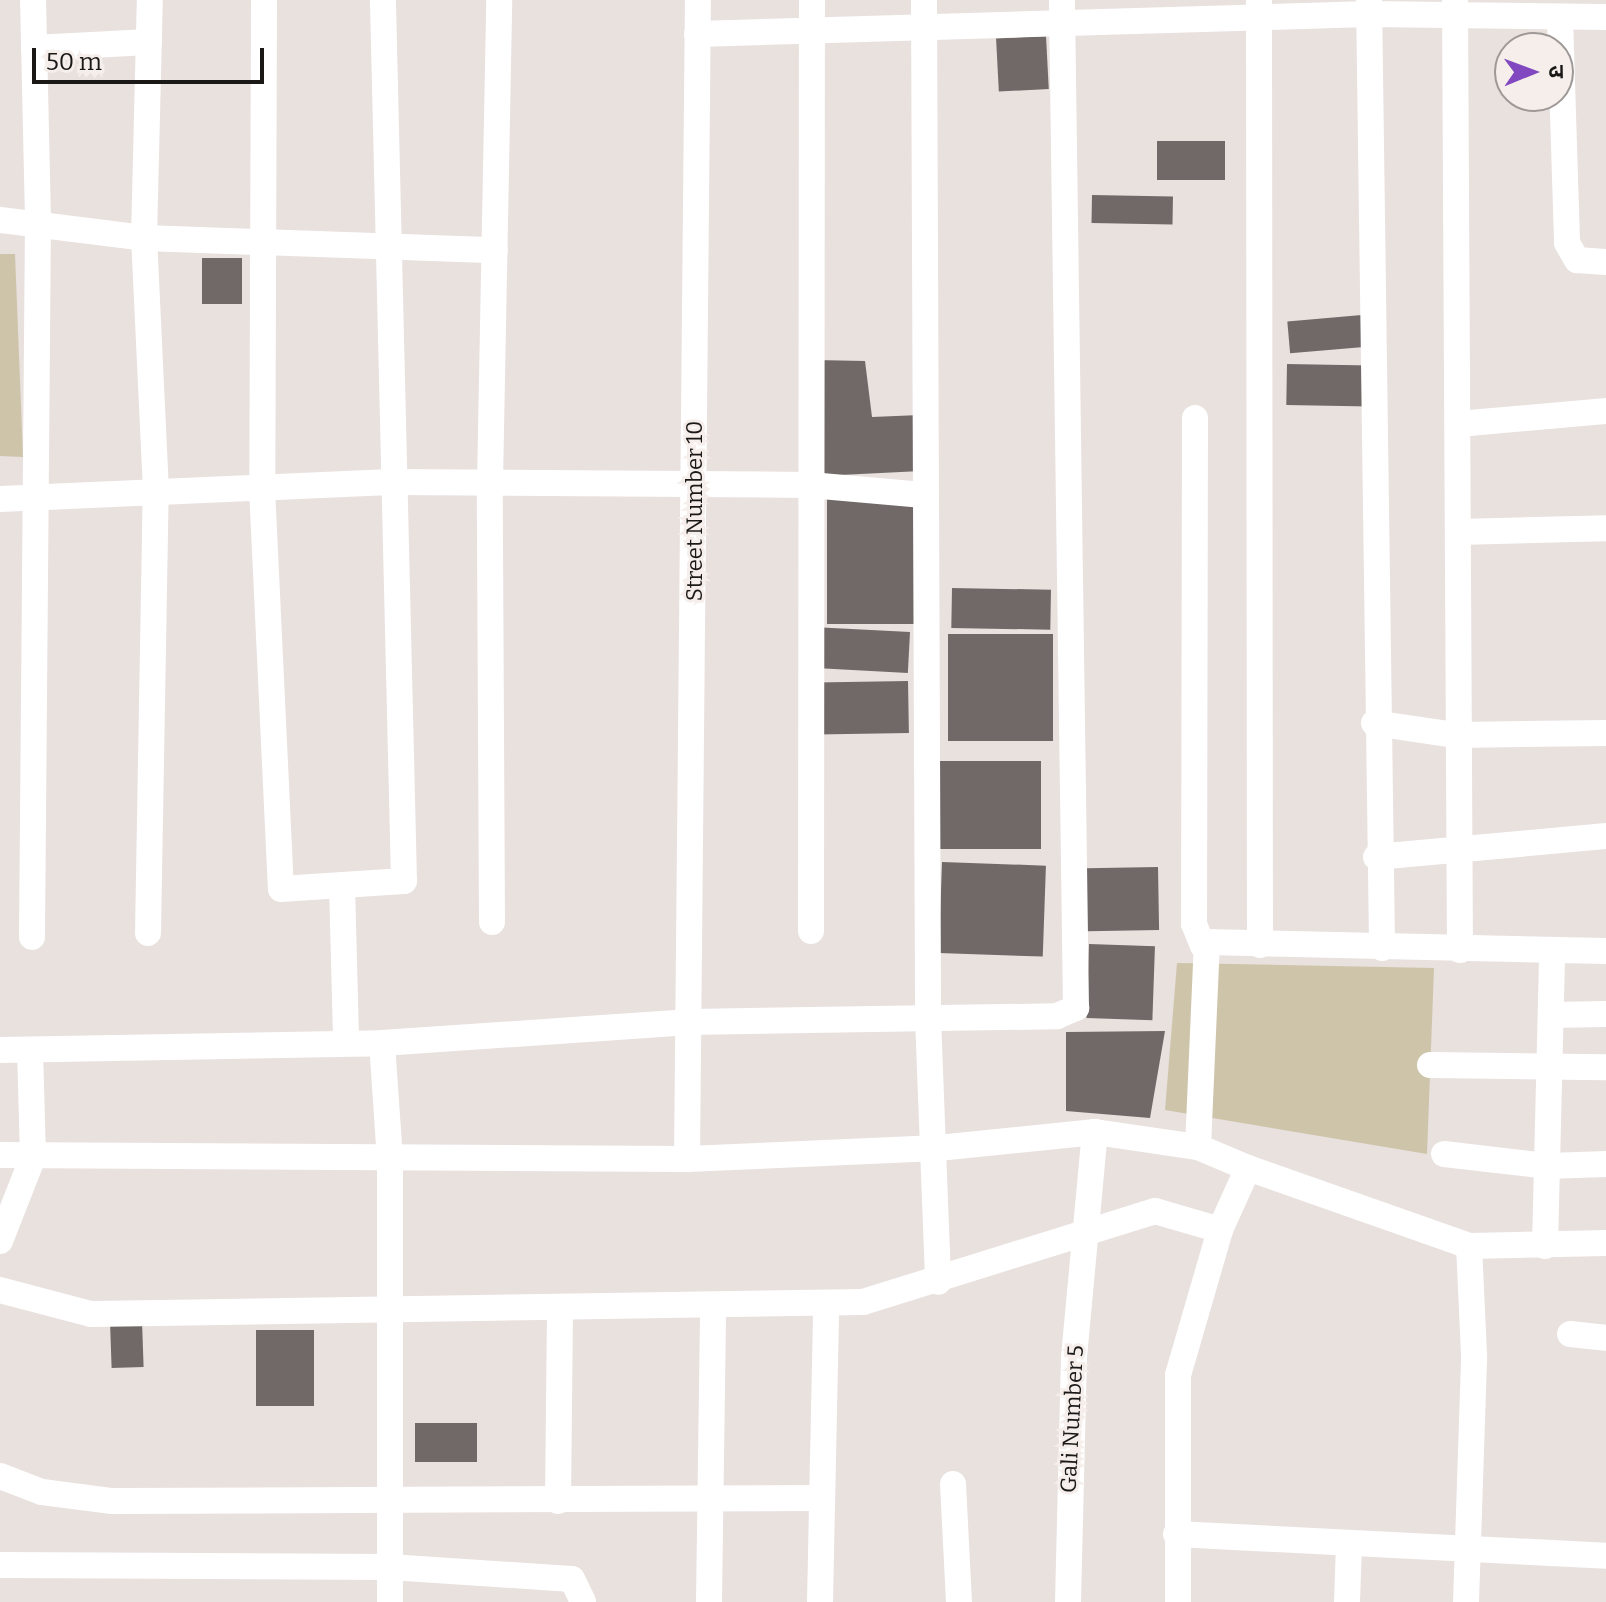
<!DOCTYPE html>
<html>
<head>
<meta charset="utf-8">
<style>
	body { margin:0 }
	#map { position:relative; width:1606px; height:1602px; overflow:hidden; background:#e8e1de; font-family:Bitter,"Noto Sans Devanagari",serif }
	div>[style] { position:absolute }
	.green>* { inset:0; background:#cec4aa }
	.building>* { inset:0; background:#706968; transform-origin:0 0 }
	.minor>* { height:26px; margin:-13px; padding:0 13px; transform-origin:13px; border-radius:13px; background:#fff }
	span { translate:-50% -50%; white-space:nowrap; text-align:center; line-height:1.15; -webkit-text-stroke:6px #f5eeeb; paint-order:stroke }
	.street-label { font-size:22px; color:#1b1918 }
	.north { position:absolute; left:1494px; top:32px; width:80px; height:80px; box-sizing:border-box; background:#f5eeeb; border:2px solid #9e9997; border-radius:50%; rotate:89deg; font-size:22px; font-weight:700; line-height:32px; text-align:center; color:#1b1918 }
	.north::after { content:''; display:block; margin:auto; width:28px; height:36px; background:#8148bf; clip-path:polygon(50% 0,100% 100%,50% 72%,0 100%) }
	.scale { position:absolute; left:32px; top:48px; width:232px; height:36px; box-sizing:border-box; border:4px solid #1b1918; border-top:0; padding-left:10px; font-size:24px; line-height:28px; white-space:nowrap; color:#1b1918; -webkit-text-stroke:6px #f5eeeb; paint-order:stroke }
</style>
</head>
<body>
<div id="map">
	<div class="green">
		<i style="clip-path:polygon(0 254px,15px 254px,23px 457px,0 456px)"></i>
		<i style="clip-path:polygon(1177px 963px,1434px 968px,1427px 1154px,1165px 1110px)"></i>
	</div>
	<div class="building">
		<i style="left:1046px;top:36px;width:53px;height:50px;rotate:87deg"></i>
		<i style="left:1225px;top:141px;width:39px;height:68px;rotate:90deg"></i>
		<i style="left:1092px;top:195px;width:81px;height:28px;rotate:1deg"></i>
		<i style="left:202px;top:258px;width:40px;height:46px"></i>
		<i style="left:1373px;top:314px;width:32px;height:86px;rotate:85deg"></i>
		<i style="clip-path:polygon(815px 360px,865px 361px,872px 417px,920px 415px,921px 471px,820px 476px)"></i>
		<i style="left:1287px;top:364px;width:84px;height:41px;rotate:1deg"></i>
		<i style="left:920px;top:498px;width:126px;height:93px;rotate:90deg"></i>
		<i style="left:952px;top:588px;width:99px;height:40px;rotate:1deg"></i>
		<i style="left:910px;top:632px;width:41px;height:88px;rotate:93deg"></i>
		<i style="left:948px;top:634px;width:105px;height:107px"></i>
		<i style="left:908px;top:681px;width:52px;height:92px;rotate:89deg"></i>
		<i style="left:938px;top:761px;width:103px;height:88px"></i>
		<i style="left:942px;top:862px;width:104px;height:91px;rotate:2deg"></i>
		<i style="left:1158px;top:867px;width:63px;height:72px;rotate:89deg"></i>
		<i style="left:1089px;top:944px;width:66px;height:74px;rotate:2deg"></i>
		<i style="clip-path:polygon(1165px 1031px,1150px 1118px,1066px 1111px,1066px 1032px)"></i>
		<i style="left:142px;top:1321px;width:46px;height:32px;rotate:88deg"></i>
		<i style="left:256px;top:1330px;width:58px;height:76px"></i>
		<i style="left:415px;top:1423px;width:62px;height:39px"></i>
	</div>
	<div class="minor">
		<i style="left:264px;top:0;width:488px;rotate:90.2deg"></i>
		<i style="left:262px;top:488px;width:401px;rotate:87.3deg"></i>
		<i style="left:281px;top:889px;width:123px;rotate:-3.7deg"></i>
		<i style="left:404px;top:881px;width:881px;rotate:-91.37deg"></i>
		<i style="left:924px;top:0;width:1018px;rotate:89.77deg"></i>
		<i style="left:928px;top:1018px;width:264px;rotate:87.8deg"></i>
		<i style="left:1259px;top:0;width:945px;rotate:89.94deg"></i>
		<i style="left:1369px;top:0;width:948px;rotate:89.21deg"></i>
		<i style="left:1455px;top:0;width:950px;rotate:89.7deg"></i>
		<i style="left:1560px;top:18px;width:225px;rotate:88.2deg"></i>
		<i style="left:1567px;top:243px;width:20px;rotate:60deg"></i>
		<i style="left:1577px;top:260px;width:29px;rotate:4deg"></i>
		<i style="left:697px;top:34px;width:672px;rotate:-1.7deg"></i>
		<i style="left:1369px;top:14px;width:237px;rotate:0.7deg"></i>
		<i style="left:34px;top:48px;width:115px;rotate:-3deg"></i>
		<i style="left:0;top:220px;width:145px;rotate:7.1deg"></i>
		<i style="left:144px;top:238px;width:351px;rotate:2deg"></i>
		<i style="left:1195px;top:418px;width:506px;rotate:90.11deg"></i>
		<i style="left:1194px;top:924px;width:24px;rotate:68deg"></i>
		<i style="left:1458px;top:424px;width:149px;rotate:-5deg"></i>
		<i style="left:0;top:499px;width:391px;rotate:-2.5deg"></i>
		<i style="left:391px;top:482px;width:419px;rotate:0.4deg"></i>
		<i style="left:810px;top:485px;width:114px;rotate:5deg"></i>
		<i style="left:1458px;top:532px;width:148px;rotate:-1.5deg"></i>
		<i style="left:1374px;top:723px;width:81px;rotate:8.5deg"></i>
		<i style="left:1454px;top:735px;width:152px;rotate:-0.8deg"></i>
		<i style="left:1376px;top:857px;width:231px;rotate:-5.2deg"></i>
		<i style="left:342px;top:885px;width:158px;rotate:88.5deg"></i>
		<i style="left:492px;top:922px;width:440px;rotate:-90.3deg"></i>
		<i style="left:490px;top:482px;width:482px;rotate:-88.9deg"></i>
		<i style="left:811px;top:931px;width:931px;rotate:-89.94deg"></i>
		<i style="left:148px;top:933px;width:442px;rotate:-89deg"></i>
		<i style="left:156px;top:491px;width:253px;rotate:-92.7deg"></i>
		<i style="left:144px;top:238px;width:238px;rotate:-88.6deg"></i>
		<i style="left:32px;top:937px;width:718px;rotate:-89.52deg"></i>
		<i style="left:38px;top:219px;width:219px;rotate:-91.3deg"></i>
		<i style="left:1551px;top:1015px;width:55px;rotate:-1deg"></i>
		<i style="left:0;top:1050px;width:382px;rotate:-1deg"></i>
		<i style="left:1430px;top:1065px;width:176px;rotate:0.7deg"></i>
		<i style="left:1198px;top:1147px;width:205px;rotate:-87.5deg"></i>
		<i style="left:1207px;top:942px;width:399px;rotate:1.3deg"></i>
		<i style="left:1444px;top:1154px;width:105px;rotate:6.6deg"></i>
		<i style="left:1548px;top:1166px;width:58px;rotate:-2deg"></i>
		<i style="left:0;top:1155px;width:687px;rotate:0.33deg"></i>
		<i style="left:687px;top:1159px;width:251px;rotate:-2.5deg"></i>
		<i style="left:938px;top:1148px;width:158px;rotate:-5.8deg"></i>
		<i style="left:1095px;top:1132px;width:104px;rotate:8.3deg"></i>
		<i style="left:1198px;top:1147px;width:54px;rotate:22.8deg"></i>
		<i style="left:687px;top:1159px;width:1159px;rotate:-89.46deg"></i>
		<i style="left:0;top:1241px;width:90px;rotate:-68.6deg"></i>
		<i style="left:33px;top:1157px;width:105px;rotate:-91.6deg"></i>
		<i style="left:1545px;top:1246px;width:295px;rotate:-88.6deg"></i>
		<i style="left:0;top:1290px;width:94px;rotate:14.8deg"></i>
		<i style="left:91px;top:1314px;width:772px;rotate:-0.89deg"></i>
		<i style="left:863px;top:1302px;width:306px;rotate:-17.3deg"></i>
		<i style="left:1155px;top:1211px;width:68px;rotate:16.3deg"></i>
		<i style="left:1220px;top:1230px;width:68px;rotate:-65.7deg"></i>
		<i style="left:1248px;top:1168px;width:234px;rotate:19.4deg"></i>
		<i style="left:1469px;top:1246px;width:137px;rotate:-1.3deg"></i>
		<i style="left:1570px;top:1334px;width:36px;rotate:6deg"></i>
		<i style="left:0;top:1476px;width:45px;rotate:20.9deg"></i>
		<i style="left:42px;top:1492px;width:71px;rotate:7.3deg"></i>
		<i style="left:112px;top:1501px;width:710px;rotate:-0.24deg"></i>
		<i style="left:953px;top:1484px;width:118px;rotate:87.1deg"></i>
		<i style="left:558px;top:1501px;width:193px;rotate:-89.4deg"></i>
		<i style="left:1176px;top:1534px;width:431px;rotate:2.9deg"></i>
		<i style="left:0;top:1565px;width:390px;rotate:0.3deg"></i>
		<i style="left:390px;top:1567px;width:182px;rotate:3.8deg"></i>
		<i style="left:572px;top:1579px;width:25px;rotate:64deg"></i>
		<i style="left:390px;top:1602px;width:442px;rotate:-90deg"></i>
		<i style="left:390px;top:1160px;width:117px;rotate:-93.9deg"></i>
		<i style="left:382px;top:1043px;width:309px;rotate:-3.9deg"></i>
		<i style="left:690px;top:1022px;width:367px;rotate:-0.9deg"></i>
		<i style="left:1057px;top:1016px;width:21px;rotate:-23deg"></i>
		<i style="left:1076px;top:1008px;width:1008px;rotate:-90.8deg"></i>
		<i style="left:709px;top:1602px;width:296px;rotate:-89.2deg"></i>
		<i style="left:820px;top:1602px;width:297px;rotate:-88.8deg"></i>
		<i style="left:1068px;top:1602px;width:245px;rotate:-88.6deg"></i>
		<i style="left:1074px;top:1357px;width:226px;rotate:-84.7deg"></i>
		<i style="left:1178px;top:1602px;width:227px;rotate:-90deg"></i>
		<i style="left:1178px;top:1375px;width:151px;rotate:-73.8deg"></i>
		<i style="left:1347px;top:1602px;width:57px;rotate:-88deg"></i>
		<i style="left:1466px;top:1602px;width:247px;rotate:-88.1deg"></i>
		<i style="left:1474px;top:1355px;width:109px;rotate:-92.6deg"></i>
	</div>
	<div class="street-label">
		<span style="left:695px;top:511px;rotate:-90deg">Street Number 10</span>
		<span style="left:1072px;top:1419px;rotate:-87deg">Gali Number 5</span>
	</div>
	<div class="north">उ</div>
	<div class="scale">50 m</div>
</div>
</body>
</html>
